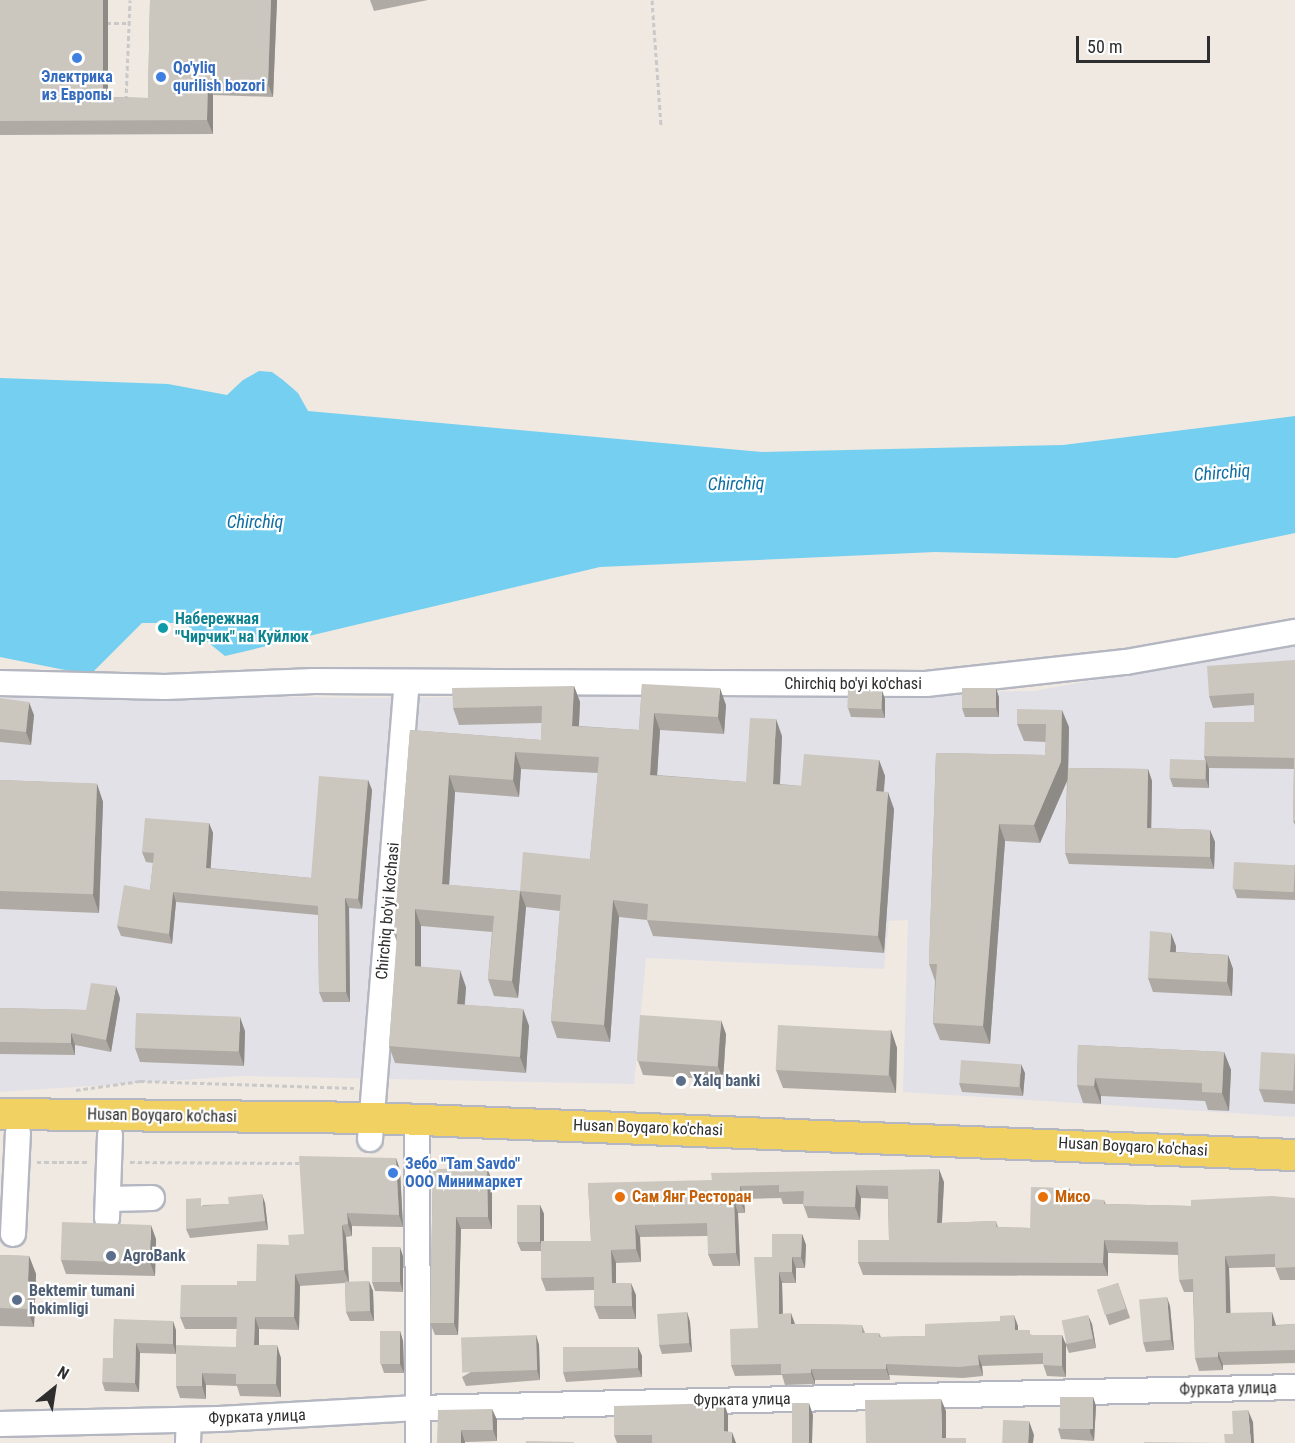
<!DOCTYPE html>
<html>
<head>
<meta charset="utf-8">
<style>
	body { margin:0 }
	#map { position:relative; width:1295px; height:1443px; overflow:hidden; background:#efe9e1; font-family:"Roboto Condensed",sans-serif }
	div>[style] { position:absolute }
	.industrial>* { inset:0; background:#e3e1e8 }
	.water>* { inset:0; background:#75cff0 }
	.path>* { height:3px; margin-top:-1.5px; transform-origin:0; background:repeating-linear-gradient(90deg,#c9c9c9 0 4.5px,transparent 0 7.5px) }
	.roads { filter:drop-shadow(2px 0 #b4b7c1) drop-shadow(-2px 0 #b4b7c1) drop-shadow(0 2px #b4b7c1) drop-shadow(0 -2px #b4b7c1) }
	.minor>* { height:24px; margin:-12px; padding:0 12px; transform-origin:12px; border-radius:12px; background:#fff }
	.major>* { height:30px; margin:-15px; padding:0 15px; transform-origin:15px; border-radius:15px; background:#f2d163 }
	.wall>* { inset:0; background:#afaba4; transform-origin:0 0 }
	.shaded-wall>* { inset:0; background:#8e8b86; transform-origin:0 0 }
	.building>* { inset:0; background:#cbc7bf; transform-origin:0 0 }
	.dots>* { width:16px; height:16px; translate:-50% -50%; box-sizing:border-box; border:3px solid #fff; border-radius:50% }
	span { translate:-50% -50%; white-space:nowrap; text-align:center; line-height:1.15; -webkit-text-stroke:4.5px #fff; paint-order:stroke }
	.shop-label { font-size:16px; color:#366cbe; font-weight:700 }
	.left { translate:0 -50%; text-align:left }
	.culture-label { font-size:16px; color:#0d838f; font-weight:700 }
	.street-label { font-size:16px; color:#2e2e2e }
	.service-label { font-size:16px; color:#4e5e75; font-weight:700 }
	.food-label { font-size:16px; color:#c56008; font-weight:700 }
	.water-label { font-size:18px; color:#0d6fa3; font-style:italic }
	.north { position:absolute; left:24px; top:1359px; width:60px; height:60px; -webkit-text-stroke:4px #fff; paint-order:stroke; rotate:30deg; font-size:16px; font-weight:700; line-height:24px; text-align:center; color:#2e2e2e }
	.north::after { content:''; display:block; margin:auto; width:21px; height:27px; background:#2e2e2e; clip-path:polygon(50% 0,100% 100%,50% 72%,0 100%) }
	.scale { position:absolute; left:1076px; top:36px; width:134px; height:27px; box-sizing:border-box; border:3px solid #2e2e2e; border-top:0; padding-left:8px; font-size:18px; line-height:21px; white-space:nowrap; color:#2e2e2e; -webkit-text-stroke:4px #fff; paint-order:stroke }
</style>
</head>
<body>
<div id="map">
	<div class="industrial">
		<i style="clip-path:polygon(1295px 642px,1295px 1117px,903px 1092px,908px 920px,889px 921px,884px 969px,646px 958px,634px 1084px,240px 1076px,0 1092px,0 691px,356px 698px,1035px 691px)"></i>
	</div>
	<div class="water">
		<i style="clip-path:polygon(259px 371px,272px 372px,283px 380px,298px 393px,308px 411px,762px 452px,1063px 445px,1295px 416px,1295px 533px,1176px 558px,935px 552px,600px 567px,225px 656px,184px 623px,142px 623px,90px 675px,0 657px,0 378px,168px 384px,227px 395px,243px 380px)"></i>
	</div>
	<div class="path">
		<i style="left:652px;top:0;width:125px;rotate:85.9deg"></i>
		<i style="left:107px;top:23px;width:22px"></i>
		<i style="left:126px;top:100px;width:100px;rotate:-87.7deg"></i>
		<i style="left:76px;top:1090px;width:65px;rotate:-8deg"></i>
		<i style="left:140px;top:1081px;width:214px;rotate:1.9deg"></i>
		<i style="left:37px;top:1162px;width:51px"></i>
		<i style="left:130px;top:1162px;width:171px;rotate:0.3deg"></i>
	</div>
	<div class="roads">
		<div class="minor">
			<i style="left:0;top:683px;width:165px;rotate:1.4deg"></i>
			<i style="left:165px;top:687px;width:149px;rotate:-2.3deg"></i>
			<i style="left:314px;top:681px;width:612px;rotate:0.28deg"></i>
			<i style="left:926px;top:684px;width:201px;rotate:-6.3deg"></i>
			<i style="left:1126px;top:662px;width:172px;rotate:-10.1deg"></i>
			<i style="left:417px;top:1120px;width:323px;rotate:89.8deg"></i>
			<i style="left:370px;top:1139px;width:457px;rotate:-85.4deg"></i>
			<i style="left:108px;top:1199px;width:44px;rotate:-1.3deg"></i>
			<i style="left:107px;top:1218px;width:83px;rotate:-87.9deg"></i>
			<i style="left:13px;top:1234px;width:101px;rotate:-87.2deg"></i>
			<i style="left:0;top:1424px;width:219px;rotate:-1.3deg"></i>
			<i style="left:219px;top:1419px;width:198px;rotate:-3.2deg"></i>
			<i style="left:417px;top:1408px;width:878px;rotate:-1.37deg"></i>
			<i style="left:188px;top:1443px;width:23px;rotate:-88deg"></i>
		</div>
		<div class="major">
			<i style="left:0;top:1114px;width:372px;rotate:0.6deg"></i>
			<i style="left:372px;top:1118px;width:924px;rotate:2.3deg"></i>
		</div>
	</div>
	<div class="wall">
		<i style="clip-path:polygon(0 0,108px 0,108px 97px,148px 98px,150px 0,277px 0,273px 97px,213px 95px,213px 134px,0 135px)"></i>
		<i style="clip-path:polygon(370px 0,428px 0,374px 11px)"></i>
		<i style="clip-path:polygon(1295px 660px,1295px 825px,1293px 821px,1294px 769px,1209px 768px,1209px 788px,1173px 787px,1170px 778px,1205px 760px,1204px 756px,1254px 722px,1254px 705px,1213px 708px,1209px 696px)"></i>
		<i style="clip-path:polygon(evenodd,642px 684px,726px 705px,724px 734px,660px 730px,657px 775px,746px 782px,782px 736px,780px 784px,801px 786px,879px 760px,885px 776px,884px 792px,894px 809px,884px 953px,653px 936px,647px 920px,619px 917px,610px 1042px,557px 1038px,551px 1021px,560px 911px,526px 907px,518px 998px,494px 996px,488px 979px,492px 932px,421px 926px,421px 967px,466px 987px,465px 1005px,523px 1009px,529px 1026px,526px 1073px,395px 1063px,389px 1046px,397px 942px,394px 934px,410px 730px,541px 740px,542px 723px,459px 725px,453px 708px,574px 686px,580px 702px,579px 726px,639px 730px,642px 684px,521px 769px,598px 773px,590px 859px,520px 891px,449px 885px,455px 792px,519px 797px,521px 769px)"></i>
		<i style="clip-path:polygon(999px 697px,999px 717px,965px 717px,962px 708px)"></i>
		<i style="clip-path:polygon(0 698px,34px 715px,31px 745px,0 742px)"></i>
		<i style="clip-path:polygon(885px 699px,885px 718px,851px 717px,848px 708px)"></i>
		<i style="clip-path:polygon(1017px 709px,1069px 727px,1068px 768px,1148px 769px,1152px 781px,1151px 828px,1210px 830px,1215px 842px,1214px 869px,1069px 864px,1065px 853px,1067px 780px,1040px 843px,1005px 841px,990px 1044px,940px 1040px,933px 1023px,935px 981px,929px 964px,936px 753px,1045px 755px,1046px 742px,1024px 741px,1017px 724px)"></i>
		<i style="clip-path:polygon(0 780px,97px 784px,103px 802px,99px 913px,0 909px)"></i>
		<i style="clip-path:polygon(368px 780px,372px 790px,362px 909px,349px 908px,350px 1002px,323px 1002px,319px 992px,318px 915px,176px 902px,172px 944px,121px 936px,117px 926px,150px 890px,153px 863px,146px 862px,142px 852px,209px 823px,213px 833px,210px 868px,311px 878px)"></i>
		<i style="clip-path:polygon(1295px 865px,1295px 900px,1237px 898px,1234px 889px)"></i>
		<i style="clip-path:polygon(1176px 946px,1176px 952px,1228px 955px,1233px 969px,1232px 996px,1153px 992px,1148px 978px)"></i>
		<i style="clip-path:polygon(120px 998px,111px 1052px,75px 1045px,75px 1055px,0 1054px,0 1008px,86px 1010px)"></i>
		<i style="clip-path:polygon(891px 1030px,897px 1048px,896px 1093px,783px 1088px,776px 1070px)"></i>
		<i style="clip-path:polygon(245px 1031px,244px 1066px,140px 1062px,135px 1048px)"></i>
		<i style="clip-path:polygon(726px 1034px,723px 1080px,643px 1075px,638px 1061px)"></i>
		<i style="clip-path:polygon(1078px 1045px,1224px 1052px,1231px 1070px,1229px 1111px,1208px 1110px,1205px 1101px,1101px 1096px,1101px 1104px,1083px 1103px,1077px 1085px)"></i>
		<i style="clip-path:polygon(1295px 1054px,1295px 1104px,1264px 1102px,1259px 1089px)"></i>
		<i style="clip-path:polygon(1025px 1073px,1023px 1096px,962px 1092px,959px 1083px)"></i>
		<i style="clip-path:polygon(396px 1158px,400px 1170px,403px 1227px,352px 1226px,352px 1236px,346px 1237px,349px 1282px,373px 1291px,374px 1321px,350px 1321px,346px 1312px,345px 1283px,300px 1286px,299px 1330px,259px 1329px,259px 1345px,281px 1358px,281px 1397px,240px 1396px,237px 1386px,206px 1385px,206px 1399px,180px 1398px,176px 1386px,236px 1347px,237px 1329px,185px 1329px,180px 1317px,237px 1285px,256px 1281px,289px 1245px,304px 1234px)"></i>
		<i style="clip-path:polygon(433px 1169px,492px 1180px,492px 1229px,461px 1229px,458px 1335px,435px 1335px,430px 1323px)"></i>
		<i style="clip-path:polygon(944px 1182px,942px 1223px,996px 1221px,998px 1227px,1030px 1228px,1069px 1188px,1073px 1199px,1104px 1200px,1106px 1204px,1191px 1206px,1295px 1198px,1295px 1280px,1280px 1280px,1275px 1267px,1229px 1268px,1230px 1313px,1276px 1325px,1295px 1324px,1295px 1363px,1223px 1365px,1223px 1370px,1199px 1371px,1195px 1358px,1193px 1292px,1184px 1292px,1179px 1280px,1178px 1255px,1108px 1253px,1108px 1276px,863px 1275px,858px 1262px,889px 1240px,888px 1199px,861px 1198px,860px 1220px,808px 1218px,803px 1204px,783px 1204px,781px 1198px,744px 1199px,745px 1213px,738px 1213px,740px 1266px,713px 1266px,708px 1254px,708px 1236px,640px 1237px,641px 1262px,616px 1263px,616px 1283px,636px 1295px,636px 1319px,599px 1319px,594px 1306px,594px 1290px,546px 1291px,541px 1278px,541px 1251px,521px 1251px,517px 1242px,540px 1205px,544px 1214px,544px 1241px,591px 1241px,588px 1183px)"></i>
		<i style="clip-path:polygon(265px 1203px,268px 1230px,190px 1238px,186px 1229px,203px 1205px)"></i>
		<i style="clip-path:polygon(802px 1234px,806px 1245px,805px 1268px,796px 1268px,796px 1283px,782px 1283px,783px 1314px,794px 1324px,862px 1325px,865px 1333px,879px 1333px,881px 1337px,925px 1336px,1018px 1326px,1018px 1330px,1032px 1335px,1062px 1335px,1066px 1345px,1066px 1377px,1047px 1376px,1043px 1364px,982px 1366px,983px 1376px,963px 1378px,889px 1375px,890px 1380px,815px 1380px,815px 1384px,785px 1385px,782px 1375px,735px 1376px,731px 1365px,758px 1328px,772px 1257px)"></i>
		<i style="clip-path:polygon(156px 1239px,155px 1276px,66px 1274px,61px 1260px)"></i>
		<i style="clip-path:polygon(0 1255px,29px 1256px,36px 1274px,34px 1327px,0 1326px)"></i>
		<i style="clip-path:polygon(403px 1256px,403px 1292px,375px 1291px,372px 1282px)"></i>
		<i style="left:1118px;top:1283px;width:37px;height:22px;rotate:71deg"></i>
		<i style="clip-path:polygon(1170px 1306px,1174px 1350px,1146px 1352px,1143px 1342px)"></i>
		<i style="clip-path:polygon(687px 1312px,690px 1322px,692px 1352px,662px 1354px,659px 1345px)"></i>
		<i style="clip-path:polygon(114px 1319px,176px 1330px,176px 1354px,140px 1353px,139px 1392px,105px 1391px,102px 1382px,113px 1358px)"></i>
		<i style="clip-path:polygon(1092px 1324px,1096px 1348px,1069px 1353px,1065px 1343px)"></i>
		<i style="clip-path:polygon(400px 1331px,403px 1341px,404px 1373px,384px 1373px,381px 1364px)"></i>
		<i style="clip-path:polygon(536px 1335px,539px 1345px,540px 1380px,466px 1386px,462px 1377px)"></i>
		<i style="clip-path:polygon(638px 1347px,642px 1356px,642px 1377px,566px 1382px,563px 1372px)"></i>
		<i style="clip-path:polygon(1093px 1397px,1096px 1406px,1094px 1441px,1061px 1439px,1058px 1429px)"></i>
		<i style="clip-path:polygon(724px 1403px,728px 1415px,728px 1432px,736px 1443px,617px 1443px,614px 1435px)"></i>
		<i style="clip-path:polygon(492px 1409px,497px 1420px,497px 1441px,437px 1443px)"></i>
	</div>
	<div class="shaded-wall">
		<i style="left:103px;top:0;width:5px;height:97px"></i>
		<i style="clip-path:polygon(271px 0,277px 0,273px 97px,268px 84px)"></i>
		<i style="clip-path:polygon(208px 81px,213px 95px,213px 134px,207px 120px)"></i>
		<i style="clip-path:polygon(574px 686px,580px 702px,578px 743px,572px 726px)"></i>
		<i style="clip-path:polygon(720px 688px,726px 705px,724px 734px,718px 717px)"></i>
		<i style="clip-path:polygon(996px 688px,999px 697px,999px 717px,996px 708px)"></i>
		<i style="clip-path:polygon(882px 690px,885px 699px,885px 718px,882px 709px)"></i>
		<i style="clip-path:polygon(29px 702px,34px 715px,31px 745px,26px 732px)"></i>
		<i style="clip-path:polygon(1062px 710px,1069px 727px,1068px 779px,1040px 843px,1034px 825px)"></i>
		<i style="clip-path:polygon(654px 713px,660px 730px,656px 792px,650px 775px)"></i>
		<i style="clip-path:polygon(776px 719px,782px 736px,779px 801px,773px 784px)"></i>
		<i style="clip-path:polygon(515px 752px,521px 769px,519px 797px,513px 780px)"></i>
		<i style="clip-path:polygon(879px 760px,885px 776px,882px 808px,876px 791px)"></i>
		<i style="clip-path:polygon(1206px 760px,1209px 769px,1209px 788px,1206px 779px)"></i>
		<i style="clip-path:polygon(1148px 769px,1152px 781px,1151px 840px,1147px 828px)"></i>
		<i style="clip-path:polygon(449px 775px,455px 792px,448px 901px,442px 884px)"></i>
		<i style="clip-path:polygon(368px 780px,372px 790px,362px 909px,358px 899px)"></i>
		<i style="clip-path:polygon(97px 784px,103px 802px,99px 913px,93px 895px)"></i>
		<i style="clip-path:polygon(888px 792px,894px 809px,884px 953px,878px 936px)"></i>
		<i style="clip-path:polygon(209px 823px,213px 833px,210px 878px,206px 868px)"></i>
		<i style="clip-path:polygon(999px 824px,1005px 841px,990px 1044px,983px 1026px)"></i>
		<i style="clip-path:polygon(1210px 830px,1215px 842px,1214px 869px,1210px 857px)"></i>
		<i style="clip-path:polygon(520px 891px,526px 907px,518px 998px,512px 981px)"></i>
		<i style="clip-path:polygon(173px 892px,176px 902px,172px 944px,169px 934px)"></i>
		<i style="clip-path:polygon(345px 898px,349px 908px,350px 1002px,346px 992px)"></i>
		<i style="clip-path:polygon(613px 900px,619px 917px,610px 1042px,604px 1025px)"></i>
		<i style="clip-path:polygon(415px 909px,421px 926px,421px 983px,415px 966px)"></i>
		<i style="clip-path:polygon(1171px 933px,1176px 946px,1175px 966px,1170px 952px)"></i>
		<i style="clip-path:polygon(1228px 955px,1233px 969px,1232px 996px,1227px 982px)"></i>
		<i style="clip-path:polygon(460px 970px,466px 987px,463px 1021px,457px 1004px)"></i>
		<i style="clip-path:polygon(116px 986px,120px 998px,111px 1052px,106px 1040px)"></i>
		<i style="clip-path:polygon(523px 1009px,529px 1026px,526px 1073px,520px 1057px)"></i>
		<i style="clip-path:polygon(240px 1017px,245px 1031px,244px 1066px,239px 1052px)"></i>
		<i style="clip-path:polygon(721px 1020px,726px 1034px,723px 1080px,718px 1066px)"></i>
		<i style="clip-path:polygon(891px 1030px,897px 1048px,896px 1093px,889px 1074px)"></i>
		<i style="clip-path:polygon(71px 1033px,75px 1045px,75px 1055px,71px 1043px)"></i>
		<i style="clip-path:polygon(1224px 1052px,1231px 1070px,1229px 1111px,1222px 1093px)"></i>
		<i style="clip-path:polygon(1021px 1064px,1025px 1073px,1023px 1096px,1020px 1086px)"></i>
		<i style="clip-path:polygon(1095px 1078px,1101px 1096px,1101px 1104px,1094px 1086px)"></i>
		<i style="clip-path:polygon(396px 1158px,400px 1170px,403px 1227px,399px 1215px)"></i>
		<i style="clip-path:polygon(487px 1168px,492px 1180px,492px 1229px,488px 1217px)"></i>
		<i style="clip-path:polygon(939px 1169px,944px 1182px,941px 1236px,937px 1223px)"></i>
		<i style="clip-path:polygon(856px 1185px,861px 1198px,860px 1220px,855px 1207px)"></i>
		<i style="clip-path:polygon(740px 1186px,744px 1199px,745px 1213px,740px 1200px)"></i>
		<i style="clip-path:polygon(1069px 1188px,1073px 1200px,1069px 1199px)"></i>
		<i style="clip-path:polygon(262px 1194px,265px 1203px,268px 1230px,265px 1221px)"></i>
		<i style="clip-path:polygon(734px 1200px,738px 1213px,740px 1266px,736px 1253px)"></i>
		<i style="clip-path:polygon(540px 1205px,544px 1214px,544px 1251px,540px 1242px)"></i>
		<i style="clip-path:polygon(347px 1213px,352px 1226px,352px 1236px,348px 1224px)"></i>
		<i style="clip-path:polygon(456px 1217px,461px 1229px,458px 1335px,454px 1323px)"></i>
		<i style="clip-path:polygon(151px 1225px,156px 1239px,155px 1276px,150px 1262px)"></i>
		<i style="clip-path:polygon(342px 1225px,346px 1237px,349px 1283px,344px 1270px)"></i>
		<i style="clip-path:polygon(635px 1225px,640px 1237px,641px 1262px,636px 1249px)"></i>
		<i style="clip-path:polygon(802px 1234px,806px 1245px,805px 1268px,801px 1257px)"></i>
		<i style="clip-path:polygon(1104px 1240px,1108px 1253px,1108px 1276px,1103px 1263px)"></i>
		<i style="clip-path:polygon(400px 1247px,403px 1256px,403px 1292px,400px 1282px)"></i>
		<i style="clip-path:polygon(611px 1250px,616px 1263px,616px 1295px,612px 1283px)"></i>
		<i style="clip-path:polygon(29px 1256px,36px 1274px,34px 1327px,27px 1309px)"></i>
		<i style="clip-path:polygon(1225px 1256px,1229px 1268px,1231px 1326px,1226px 1313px)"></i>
		<i style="clip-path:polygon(792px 1257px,796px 1268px,796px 1283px,792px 1272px)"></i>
		<i style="clip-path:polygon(779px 1272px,782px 1283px,783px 1325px,779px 1314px)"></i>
		<i style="clip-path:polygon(295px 1274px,300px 1286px,299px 1330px,294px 1317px)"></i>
		<i style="clip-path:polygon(369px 1281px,373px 1291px,374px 1321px,370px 1311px)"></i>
		<i style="clip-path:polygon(631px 1283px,636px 1295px,636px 1319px,632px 1306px)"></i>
		<i style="clip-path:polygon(1167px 1297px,1170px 1306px,1174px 1350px,1171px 1340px)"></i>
		<i style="clip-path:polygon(687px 1312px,690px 1322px,692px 1352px,689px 1343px)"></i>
		<i style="clip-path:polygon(1272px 1312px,1276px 1325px,1277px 1338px,1272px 1326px)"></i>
		<i style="clip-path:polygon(791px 1313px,795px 1324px,791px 1324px)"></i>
		<i style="clip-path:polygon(1014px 1315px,1018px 1326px,1018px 1341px,1015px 1330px)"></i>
		<i style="clip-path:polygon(1088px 1315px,1092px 1324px,1096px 1348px,1093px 1338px)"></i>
		<i style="clip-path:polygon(255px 1317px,259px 1329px,259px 1357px,254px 1345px)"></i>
		<i style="clip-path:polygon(173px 1321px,176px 1330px,176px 1354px,173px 1344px)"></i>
		<i style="clip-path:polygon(400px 1331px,403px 1341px,404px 1373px,400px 1364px)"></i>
		<i style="clip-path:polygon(536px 1335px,539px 1345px,540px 1380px,537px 1370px)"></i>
		<i style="clip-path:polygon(1062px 1335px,1066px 1345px,1066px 1377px,1062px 1366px)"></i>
		<i style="clip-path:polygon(136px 1343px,140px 1353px,139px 1392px,135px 1383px)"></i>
		<i style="clip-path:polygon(277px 1345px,281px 1358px,281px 1397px,276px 1384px)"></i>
		<i style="clip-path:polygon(638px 1347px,642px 1356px,642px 1377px,638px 1368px)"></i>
		<i style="clip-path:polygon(1218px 1352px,1223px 1365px,1223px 1370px,1218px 1357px)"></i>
		<i style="clip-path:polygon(978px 1355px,982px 1366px,983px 1376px,979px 1365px)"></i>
		<i style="clip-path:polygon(886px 1364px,889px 1375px,890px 1380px,886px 1369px)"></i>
		<i style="clip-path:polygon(811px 1369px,815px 1380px,815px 1384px,811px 1373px)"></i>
		<i style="clip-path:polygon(202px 1373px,206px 1385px,206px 1399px,202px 1386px)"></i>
		<i style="clip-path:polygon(1093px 1397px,1096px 1406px,1094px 1441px,1090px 1432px)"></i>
		<i style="clip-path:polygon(941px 1399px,946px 1411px,946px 1443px,942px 1438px)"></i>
		<i style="clip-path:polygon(724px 1403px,728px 1415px,728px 1443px,724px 1431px)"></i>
		<i style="clip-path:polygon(809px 1403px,813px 1415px,812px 1443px,807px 1443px)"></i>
		<i style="clip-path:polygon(492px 1409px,497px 1420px,497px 1441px,493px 1430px)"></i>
		<i style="clip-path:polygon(1248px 1410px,1253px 1422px,1254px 1443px,1251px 1443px)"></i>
		<i style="clip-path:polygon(1029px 1421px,1034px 1435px,1033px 1443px,1028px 1443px)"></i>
		<i style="clip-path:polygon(461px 1430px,465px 1442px,465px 1443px,461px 1443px)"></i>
		<i style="clip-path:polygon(732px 1432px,736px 1443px,732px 1443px)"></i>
	</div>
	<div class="building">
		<i style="clip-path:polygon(0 0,103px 0,103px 97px,148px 98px,150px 0,271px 0,268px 84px,208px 81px,207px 120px,0 121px)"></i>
		<i style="clip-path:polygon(1295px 660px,1295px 821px,1293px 821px,1294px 758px,1204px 756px,1205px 722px,1254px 722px,1254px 693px,1209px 696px,1207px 666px)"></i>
		<i style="clip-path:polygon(evenodd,642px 684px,720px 688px,718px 717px,654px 713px,650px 775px,746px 782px,750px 718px,776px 719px,773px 784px,801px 786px,804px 754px,879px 760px,876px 791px,888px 792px,878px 936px,647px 920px,648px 904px,613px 900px,604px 1025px,551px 1021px,561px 895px,520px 891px,512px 981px,488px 979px,494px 916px,415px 909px,415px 966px,460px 970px,457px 1004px,523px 1009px,520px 1057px,389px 1046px,397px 934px,394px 934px,410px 730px,541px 740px,542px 706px,453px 708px,452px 688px,574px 686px,572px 726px,639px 730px,642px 684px,515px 752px,599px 757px,590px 859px,523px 852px,520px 891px,442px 884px,449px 775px,513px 780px,515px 752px)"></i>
		<i style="left:962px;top:688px;width:34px;height:20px"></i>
		<i style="left:848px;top:689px;width:34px;height:19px;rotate:2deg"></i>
		<i style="clip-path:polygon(0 698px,29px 702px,26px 732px,0 729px)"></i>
		<i style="clip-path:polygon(1017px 709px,1062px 710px,1061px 762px,1034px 825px,999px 824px,983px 1026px,933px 1023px,937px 964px,929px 964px,936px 753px,1045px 755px,1046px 724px,1017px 724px)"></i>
		<i style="left:1170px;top:759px;width:36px;height:19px;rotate:2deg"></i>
		<i style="clip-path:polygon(1068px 768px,1148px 769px,1147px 828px,1210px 830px,1210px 857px,1065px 853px)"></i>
		<i style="clip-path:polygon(319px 776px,368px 780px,358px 899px,345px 898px,346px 992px,319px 992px,318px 906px,173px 892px,169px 934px,117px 926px,124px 885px,150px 890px,154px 853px,142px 852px,145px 818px,209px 823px,206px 868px,311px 878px)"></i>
		<i style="left:0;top:780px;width:97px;height:111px;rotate:2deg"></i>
		<i style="left:1234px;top:862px;width:61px;height:27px;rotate:3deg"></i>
		<i style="clip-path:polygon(1150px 931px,1171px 933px,1170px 952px,1228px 955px,1227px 982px,1148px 978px)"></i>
		<i style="clip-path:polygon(91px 983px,116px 986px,106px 1040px,71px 1033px,71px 1043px,0 1042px,0 1008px,86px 1010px)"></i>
		<i style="left:136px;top:1013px;width:104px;height:35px;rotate:2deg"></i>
		<i style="left:640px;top:1015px;width:81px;height:46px;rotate:4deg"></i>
		<i style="left:778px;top:1025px;width:113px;height:45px;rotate:3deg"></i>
		<i style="clip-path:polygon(1078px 1045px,1224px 1052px,1222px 1093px,1202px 1092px,1202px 1083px,1095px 1078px,1094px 1086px,1077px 1085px)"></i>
		<i style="left:1261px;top:1052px;width:34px;height:37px;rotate:3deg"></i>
		<i style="left:961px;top:1060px;width:60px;height:23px;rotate:4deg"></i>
		<i style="clip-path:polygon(299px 1156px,396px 1158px,399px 1215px,347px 1213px,348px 1224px,342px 1225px,344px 1270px,295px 1274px,294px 1317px,255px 1317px,254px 1345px,277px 1345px,276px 1384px,236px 1384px,236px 1374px,202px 1373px,202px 1386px,176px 1386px,176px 1345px,236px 1347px,237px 1317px,180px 1317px,181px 1285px,237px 1285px,237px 1281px,256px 1281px,257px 1244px,289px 1245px,288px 1235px,304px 1234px)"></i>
		<i style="clip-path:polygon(487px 1168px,488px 1217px,456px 1217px,454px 1323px,430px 1323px,433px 1169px)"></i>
		<i style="clip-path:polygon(939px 1169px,937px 1223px,996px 1221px,996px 1227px,1030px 1228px,1031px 1187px,1069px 1188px,1069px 1199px,1104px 1200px,1104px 1204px,1191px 1206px,1191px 1200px,1272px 1196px,1295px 1198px,1295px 1267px,1275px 1268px,1275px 1254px,1225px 1256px,1226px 1313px,1272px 1312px,1272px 1326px,1295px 1324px,1295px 1350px,1218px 1352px,1218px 1357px,1195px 1358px,1193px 1279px,1179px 1280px,1178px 1242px,1104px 1240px,1103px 1263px,858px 1262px,858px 1240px,889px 1240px,888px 1186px,856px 1185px,855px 1207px,803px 1206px,804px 1191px,779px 1192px,779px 1185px,740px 1186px,740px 1200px,734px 1200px,736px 1253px,708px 1254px,707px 1223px,635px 1225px,636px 1249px,611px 1250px,612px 1283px,631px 1283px,632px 1306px,594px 1306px,594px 1277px,541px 1278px,541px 1241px,591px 1241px,588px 1183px,712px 1180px,711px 1173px)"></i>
		<i style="clip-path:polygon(262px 1194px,265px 1221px,186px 1229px,186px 1199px,201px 1198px,201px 1206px,229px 1204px,228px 1197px)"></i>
		<i style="left:517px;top:1205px;width:23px;height:37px"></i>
		<i style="left:62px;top:1222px;width:89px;height:38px;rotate:2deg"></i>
		<i style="clip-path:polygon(772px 1234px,802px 1234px,801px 1257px,792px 1257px,792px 1272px,779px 1272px,779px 1314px,791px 1313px,791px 1324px,862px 1325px,862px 1333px,879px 1333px,879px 1337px,925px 1336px,925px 1324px,1000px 1321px,1000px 1316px,1014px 1315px,1015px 1330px,1030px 1330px,1030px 1335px,1062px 1335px,1062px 1366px,1043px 1365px,1043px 1353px,978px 1355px,979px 1365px,959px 1367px,886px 1364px,886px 1369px,811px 1369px,811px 1373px,781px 1374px,781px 1364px,731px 1365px,730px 1329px,758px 1328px,754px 1257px,772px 1257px)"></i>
		<i style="left:372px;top:1247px;width:28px;height:35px"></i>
		<i style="left:0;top:1255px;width:29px;height:53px;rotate:2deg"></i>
		<i style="left:369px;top:1281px;width:30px;height:24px;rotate:88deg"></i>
		<i style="left:1118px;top:1283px;width:27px;height:22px;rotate:73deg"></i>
		<i style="left:1167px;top:1297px;width:43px;height:28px;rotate:85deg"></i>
		<i style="left:687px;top:1312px;width:31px;height:30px;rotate:86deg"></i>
		<i style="left:1088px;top:1315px;width:24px;height:27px;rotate:78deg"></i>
		<i style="clip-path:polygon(114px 1319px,173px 1321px,173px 1344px,136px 1343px,135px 1383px,102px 1382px,103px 1358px,113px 1358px)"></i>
		<i style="left:400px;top:1331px;width:33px;height:20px;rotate:90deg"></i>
		<i style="left:536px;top:1335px;width:35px;height:75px;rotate:88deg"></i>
		<i style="clip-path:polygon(563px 1347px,638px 1347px,638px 1368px,563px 1372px)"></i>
		<i style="left:1060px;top:1397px;width:33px;height:32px"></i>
		<i style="clip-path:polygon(941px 1399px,942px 1438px,966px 1438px,966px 1443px,866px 1443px,865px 1400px)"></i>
		<i style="clip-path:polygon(724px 1403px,724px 1431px,732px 1432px,732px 1443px,652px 1443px,652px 1435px,614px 1435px,614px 1406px)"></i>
		<i style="left:792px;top:1403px;width:17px;height:40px"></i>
		<i style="clip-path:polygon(492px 1409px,493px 1430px,461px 1430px,461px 1443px,437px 1443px,438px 1410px)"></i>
		<i style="clip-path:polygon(1248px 1410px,1251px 1443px,1144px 1443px,1144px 1442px,1225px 1443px,1224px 1434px,1233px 1434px,1232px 1411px)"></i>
		<i style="left:1003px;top:1420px;width:26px;height:23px;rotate:2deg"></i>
		<i style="clip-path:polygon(526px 1441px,574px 1442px,574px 1443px,526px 1443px)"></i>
	</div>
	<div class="dots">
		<i style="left:77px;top:58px;background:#3f7fe0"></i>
		<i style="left:161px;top:77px;background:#3f7fe0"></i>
		<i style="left:163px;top:628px;background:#0f9aa8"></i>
		<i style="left:681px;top:1081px;background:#5c6f8a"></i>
		<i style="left:393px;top:1173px;background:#3f7fe0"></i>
		<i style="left:620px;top:1197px;background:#e8710a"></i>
		<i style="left:1043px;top:1197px;background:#e8710a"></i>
		<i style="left:111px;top:1256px;background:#5c6f8a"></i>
		<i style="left:17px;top:1300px;background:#5c6f8a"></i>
	</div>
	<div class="shop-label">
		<span class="left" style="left:173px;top:77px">Qo'yliq<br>qurilish bozori</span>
		<span style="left:77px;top:86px">Электрика<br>из Европы</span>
		<span class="left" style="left:405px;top:1173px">Зебо "Tam Savdo"<br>ООО Минимаркет</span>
	</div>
	<div class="culture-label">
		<span class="left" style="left:175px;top:628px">Набережная<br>"Чирчик" на Куйлюк</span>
	</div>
	<div class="street-label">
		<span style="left:853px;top:684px">Chirchiq bo'yi ko'chasi</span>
		<span style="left:388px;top:911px;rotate:-85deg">Chirchiq bo'yi ko'chasi</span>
		<span style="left:162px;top:1116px;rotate:1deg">Husan Boyqaro ko'chasi</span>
		<span style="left:648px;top:1128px;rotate:2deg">Husan Boyqaro ko'chasi</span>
		<span style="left:1133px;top:1147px;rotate:3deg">Husan Boyqaro ko'chasi</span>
		<span style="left:1228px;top:1389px;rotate:-1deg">Фурката улица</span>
		<span style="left:742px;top:1400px;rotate:-1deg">Фурката улица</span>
		<span style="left:257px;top:1417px;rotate:-2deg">Фурката улица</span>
	</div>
	<div class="service-label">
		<span class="left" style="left:693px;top:1081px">Xalq banki</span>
		<span class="left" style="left:123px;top:1256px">AgroBank</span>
		<span class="left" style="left:29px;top:1300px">Bektemir tumani<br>hokimligi</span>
	</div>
	<div class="food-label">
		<span class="left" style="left:632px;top:1197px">Сам Янг Ресторан</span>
		<span class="left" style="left:1055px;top:1197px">Мисо</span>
	</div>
	<div class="water-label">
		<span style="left:1222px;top:473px;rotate:-5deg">Chirchiq</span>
		<span style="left:736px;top:484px;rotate:-1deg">Chirchiq</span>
		<span style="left:255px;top:522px">Chirchiq</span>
	</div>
	<div class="north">N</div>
	<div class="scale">50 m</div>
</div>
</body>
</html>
